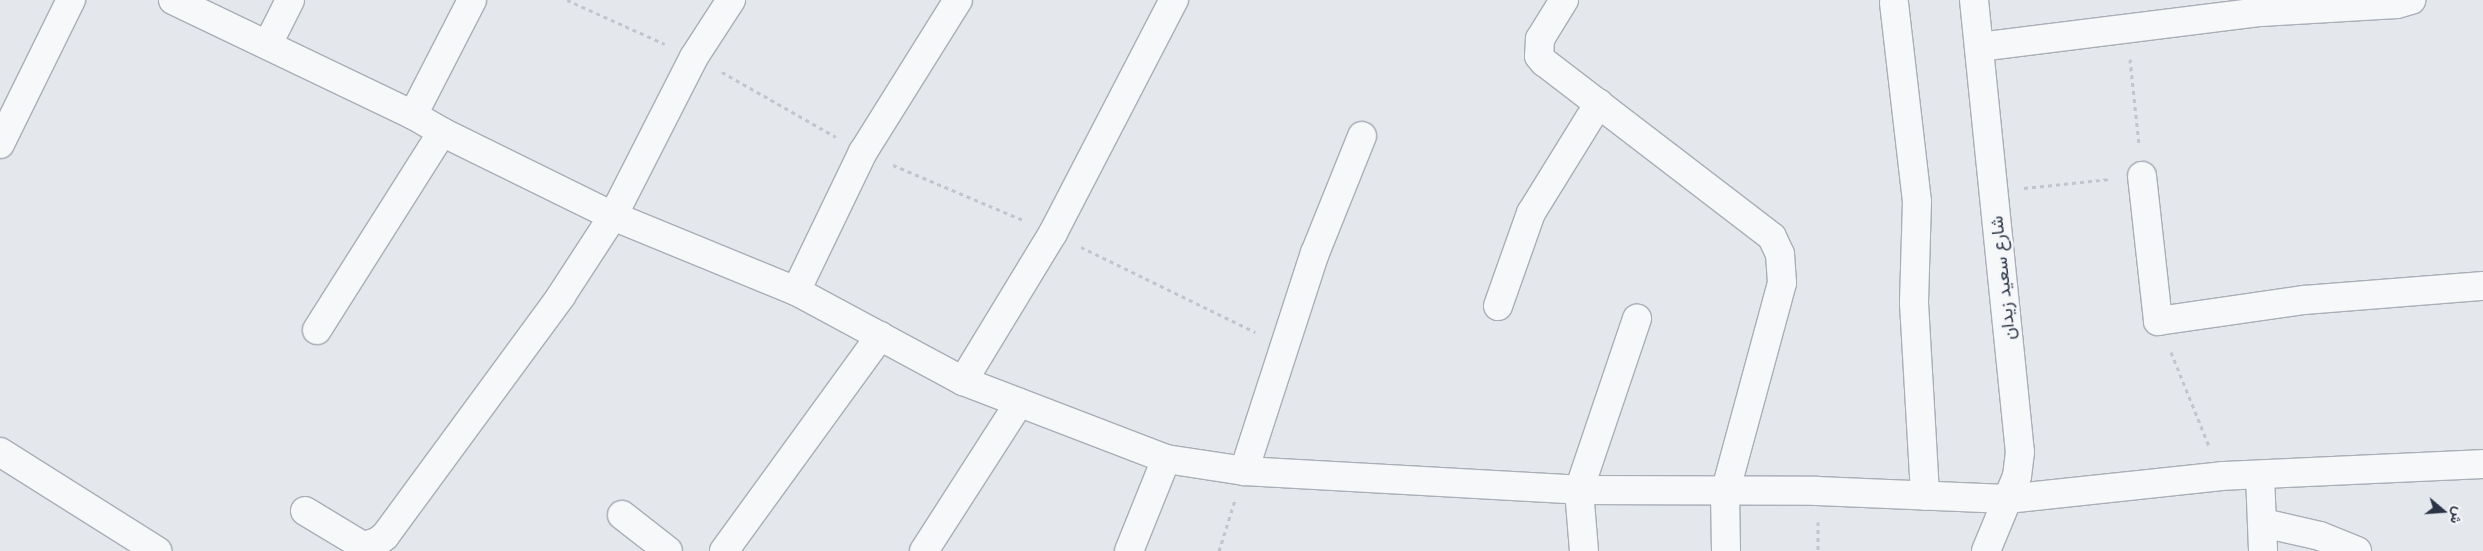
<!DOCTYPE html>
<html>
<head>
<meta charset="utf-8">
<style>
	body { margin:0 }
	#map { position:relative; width:2483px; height:551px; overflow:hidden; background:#e4e7ec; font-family:Inter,Vazirmatn,sans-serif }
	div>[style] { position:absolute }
	.path>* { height:3px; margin-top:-1.5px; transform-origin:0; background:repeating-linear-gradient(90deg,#c2c5cb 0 4px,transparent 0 8px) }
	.roads { filter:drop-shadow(1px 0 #a9aeb7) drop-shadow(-1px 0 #a9aeb7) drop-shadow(0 1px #a9aeb7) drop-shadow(0 -1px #a9aeb7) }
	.minor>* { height:28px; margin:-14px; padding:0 14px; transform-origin:14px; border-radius:14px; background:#f7f8fa }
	span { translate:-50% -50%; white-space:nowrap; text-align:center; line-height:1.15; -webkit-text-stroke:5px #f4f6f9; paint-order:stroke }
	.street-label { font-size:18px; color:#2b3445 }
	.north { position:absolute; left:2418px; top:486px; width:50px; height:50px; -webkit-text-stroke:4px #f4f6f9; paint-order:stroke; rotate:108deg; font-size:14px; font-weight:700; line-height:20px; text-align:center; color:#2b3445 }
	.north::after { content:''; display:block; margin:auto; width:18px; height:22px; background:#2b3445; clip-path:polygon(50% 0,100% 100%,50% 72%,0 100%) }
</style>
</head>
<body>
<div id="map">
	<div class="path">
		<i style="left:567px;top:0;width:107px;rotate:24.2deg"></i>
		<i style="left:2130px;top:59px;width:86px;rotate:84deg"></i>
		<i style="left:722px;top:72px;width:131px;rotate:29.7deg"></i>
		<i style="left:893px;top:165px;width:141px;rotate:22.9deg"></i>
		<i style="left:2024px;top:188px;width:86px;rotate:-6deg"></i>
		<i style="left:1081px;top:247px;width:194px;rotate:26deg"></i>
		<i style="left:2171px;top:352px;width:101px;rotate:68deg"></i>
		<i style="left:1818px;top:522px;width:29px;rotate:90deg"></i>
		<i style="left:1219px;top:551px;width:53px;rotate:-72.6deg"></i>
	</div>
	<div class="roads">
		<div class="minor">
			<i style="left:173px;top:0;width:266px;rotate:25.6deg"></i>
			<i style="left:413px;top:115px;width:34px;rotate:30deg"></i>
			<i style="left:442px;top:132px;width:191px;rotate:26.2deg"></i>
			<i style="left:613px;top:216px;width:198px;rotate:22.3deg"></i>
			<i style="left:796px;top:291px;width:190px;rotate:28.3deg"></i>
			<i style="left:963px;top:381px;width:217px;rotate:21deg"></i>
			<i style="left:1166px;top:459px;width:79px;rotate:8.7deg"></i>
			<i style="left:1244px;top:471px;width:336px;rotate:3.2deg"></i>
			<i style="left:1579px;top:490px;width:238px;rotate:0.2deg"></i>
			<i style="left:1817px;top:491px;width:190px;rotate:2.4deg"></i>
			<i style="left:2007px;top:499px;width:216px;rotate:-6.1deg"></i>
			<i style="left:2222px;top:476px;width:261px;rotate:-2.6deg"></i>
			<i style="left:1564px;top:0;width:46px;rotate:121.6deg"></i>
			<i style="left:1540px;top:39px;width:17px;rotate:93deg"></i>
			<i style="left:1539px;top:56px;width:8px;rotate:50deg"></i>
			<i style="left:1544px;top:62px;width:287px;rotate:37.5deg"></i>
			<i style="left:1772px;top:237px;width:19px;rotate:65deg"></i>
			<i style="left:1780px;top:254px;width:29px;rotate:86deg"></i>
			<i style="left:1782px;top:283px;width:218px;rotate:105.2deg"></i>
			<i style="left:1725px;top:493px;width:58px;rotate:89deg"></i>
			<i style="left:1974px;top:0;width:454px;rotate:84.2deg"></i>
			<i style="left:2020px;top:452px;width:24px;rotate:97deg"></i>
			<i style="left:2017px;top:476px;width:81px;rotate:112.5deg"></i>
			<i style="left:1894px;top:3px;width:199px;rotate:83.4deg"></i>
			<i style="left:1917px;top:201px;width:102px;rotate:91.7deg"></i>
			<i style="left:1914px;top:303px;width:193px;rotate:86.7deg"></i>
			<i style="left:268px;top:44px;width:49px;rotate:-63.4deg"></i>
			<i style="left:1979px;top:47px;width:284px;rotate:-7.1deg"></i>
			<i style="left:2261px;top:12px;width:136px;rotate:-3.4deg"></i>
			<i style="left:2397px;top:4px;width:15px;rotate:-16deg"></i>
			<i style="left:413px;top:115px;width:129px;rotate:-62.8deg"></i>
			<i style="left:0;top:144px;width:161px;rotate:-63.8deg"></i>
			<i style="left:2142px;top:176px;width:146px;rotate:83.7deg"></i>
			<i style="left:2158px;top:321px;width:148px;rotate:-8.2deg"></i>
			<i style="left:2304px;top:300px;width:180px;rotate:-4.5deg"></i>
			<i style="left:796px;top:291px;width:154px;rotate:-64.3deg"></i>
			<i style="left:863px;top:152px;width:179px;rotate:-58deg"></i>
			<i style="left:1498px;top:306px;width:99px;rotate:-70.5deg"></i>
			<i style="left:1531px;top:213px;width:129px;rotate:-58.3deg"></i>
			<i style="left:317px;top:330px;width:234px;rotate:-57.7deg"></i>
			<i style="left:963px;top:381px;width:173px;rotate:-58.7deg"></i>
			<i style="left:1053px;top:233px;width:263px;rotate:-62.6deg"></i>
			<i style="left:0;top:452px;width:186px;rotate:32.2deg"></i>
			<i style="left:1244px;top:471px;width:229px;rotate:-72deg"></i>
			<i style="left:1315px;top:253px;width:126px;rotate:-68.1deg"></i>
			<i style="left:2260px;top:475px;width:76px;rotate:87.7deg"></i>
			<i style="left:305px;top:511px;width:68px;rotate:31.1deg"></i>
			<i style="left:363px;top:546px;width:15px;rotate:-16deg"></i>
			<i style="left:377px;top:542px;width:10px;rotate:-37deg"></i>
			<i style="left:385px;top:536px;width:298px;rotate:-53.7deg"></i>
			<i style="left:561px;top:296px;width:95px;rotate:-57deg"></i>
			<i style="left:613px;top:216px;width:178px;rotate:-63deg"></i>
			<i style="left:694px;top:57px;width:68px;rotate:-57deg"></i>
			<i style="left:622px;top:515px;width:58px;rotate:38deg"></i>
			<i style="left:2263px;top:523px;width:58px;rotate:12.8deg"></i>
			<i style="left:2320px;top:536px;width:40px;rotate:22deg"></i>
			<i style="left:724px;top:551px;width:266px;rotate:-54deg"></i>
			<i style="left:924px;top:551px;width:176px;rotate:-57.3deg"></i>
			<i style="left:1129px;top:551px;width:99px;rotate:-68.1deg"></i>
			<i style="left:1584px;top:551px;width:61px;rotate:-94.7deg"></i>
			<i style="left:1579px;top:490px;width:181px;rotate:-71.3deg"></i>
		</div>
	</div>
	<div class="street-label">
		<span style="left:2003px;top:278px;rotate:-96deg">شارع سعيد زيدان</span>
	</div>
	<div class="north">ش</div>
</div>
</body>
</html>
